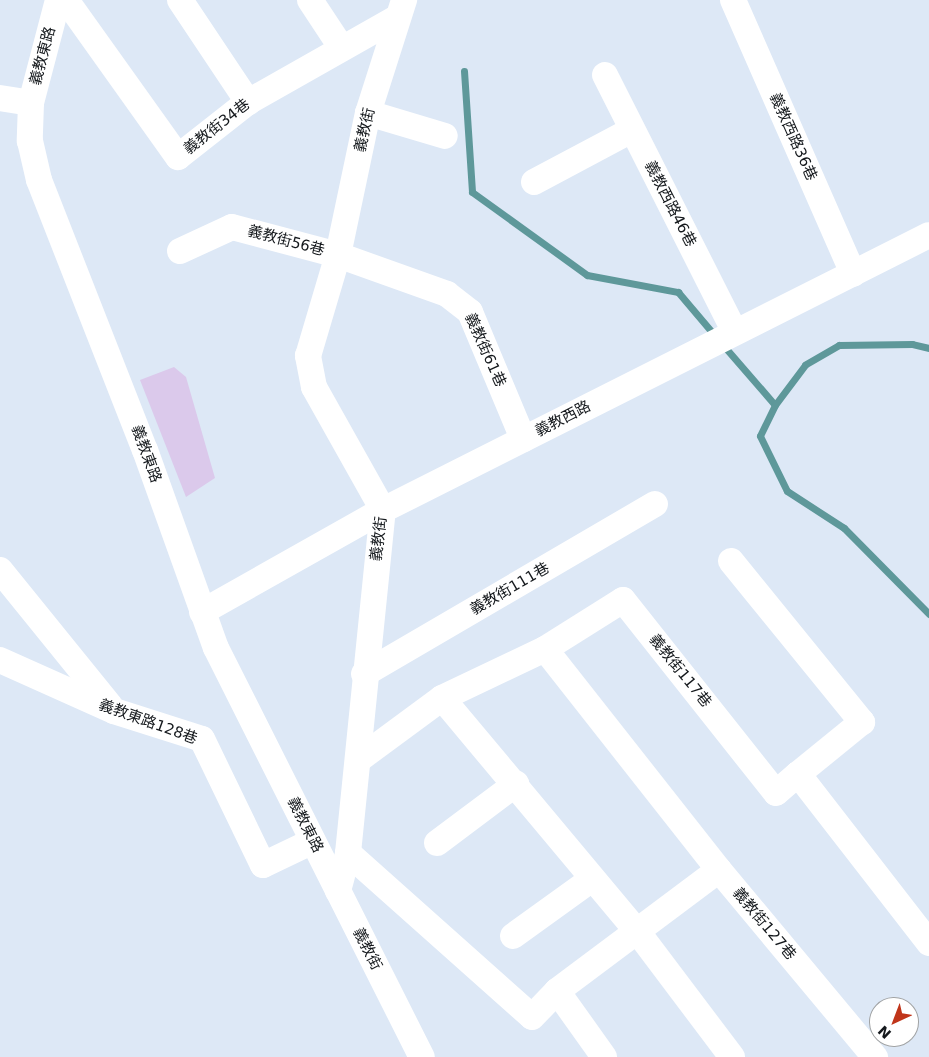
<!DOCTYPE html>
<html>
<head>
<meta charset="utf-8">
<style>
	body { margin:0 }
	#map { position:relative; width:929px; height:1057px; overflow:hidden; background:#dde8f6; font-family:"DejaVu Sans","Noto Sans TC",sans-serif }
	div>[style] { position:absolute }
	.green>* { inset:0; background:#dbc9eb }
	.stream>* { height:7px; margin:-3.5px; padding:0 3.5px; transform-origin:3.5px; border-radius:3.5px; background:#5e989a }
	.minor>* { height:26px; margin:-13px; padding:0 13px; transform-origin:13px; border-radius:13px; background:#fff }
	span { translate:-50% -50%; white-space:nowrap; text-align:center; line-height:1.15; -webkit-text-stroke:4.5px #fff; paint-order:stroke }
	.street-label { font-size:15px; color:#14181c }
	.north { position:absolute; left:869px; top:997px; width:50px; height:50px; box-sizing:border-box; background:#fff; border:1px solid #a1a3a4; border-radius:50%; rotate:223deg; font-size:14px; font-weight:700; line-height:20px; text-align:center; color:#14181c }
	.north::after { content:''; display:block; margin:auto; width:18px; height:22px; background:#c0351a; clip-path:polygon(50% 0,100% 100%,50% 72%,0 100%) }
</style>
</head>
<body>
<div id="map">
	<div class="green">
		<i style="clip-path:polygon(174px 367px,186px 377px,215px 478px,186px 497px,140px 380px)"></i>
	</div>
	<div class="stream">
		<i style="left:464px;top:71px;width:121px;rotate:86.2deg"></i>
		<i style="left:472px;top:192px;width:142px;rotate:35.8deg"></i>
		<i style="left:587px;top:275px;width:93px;rotate:10.6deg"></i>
		<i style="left:678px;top:292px;width:59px;rotate:49.8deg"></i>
		<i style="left:723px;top:345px;width:79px;rotate:49.1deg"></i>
		<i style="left:929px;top:348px;width:17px;rotate:-167deg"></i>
		<i style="left:912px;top:344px;width:73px;rotate:179.2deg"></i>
		<i style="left:839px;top:345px;width:39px;rotate:150deg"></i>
		<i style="left:805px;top:365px;width:50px;rotate:126.9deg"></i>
		<i style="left:775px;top:405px;width:34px;rotate:116deg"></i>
		<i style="left:760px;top:436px;width:61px;rotate:63.9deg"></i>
		<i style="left:787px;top:491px;width:68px;rotate:33deg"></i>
		<i style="left:844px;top:528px;width:121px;rotate:45.3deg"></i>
	</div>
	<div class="minor">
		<i style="left:58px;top:0;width:106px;rotate:104.7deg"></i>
		<i style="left:31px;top:103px;width:38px;rotate:92deg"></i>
		<i style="left:30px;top:141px;width:40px;rotate:77deg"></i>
		<i style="left:39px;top:180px;width:290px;rotate:68.6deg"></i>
		<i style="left:145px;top:450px;width:210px;rotate:70.3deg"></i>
		<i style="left:216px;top:648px;width:458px;rotate:63.3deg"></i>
		<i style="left:66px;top:0;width:193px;rotate:54.5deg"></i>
		<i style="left:178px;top:157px;width:89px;rotate:-38.2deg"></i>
		<i style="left:248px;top:102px;width:172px;rotate:-29.5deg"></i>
		<i style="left:180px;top:0;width:123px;rotate:56.3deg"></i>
		<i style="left:310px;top:0;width:56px;rotate:56.6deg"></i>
		<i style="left:733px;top:0;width:299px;rotate:66.3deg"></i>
		<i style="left:605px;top:75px;width:288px;rotate:63.2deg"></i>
		<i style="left:0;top:98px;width:31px;rotate:9deg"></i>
		<i style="left:368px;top:113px;width:80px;rotate:16.6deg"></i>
		<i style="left:534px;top:182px;width:111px;rotate:-28deg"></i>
		<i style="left:180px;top:251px;width:57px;rotate:-24.8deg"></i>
		<i style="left:232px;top:227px;width:110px;rotate:14.8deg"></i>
		<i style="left:338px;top:255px;width:116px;rotate:19.7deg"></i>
		<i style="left:447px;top:294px;width:29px;rotate:38deg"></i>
		<i style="left:470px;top:312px;width:138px;rotate:67.3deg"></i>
		<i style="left:731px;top:561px;width:208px;rotate:50.9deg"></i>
		<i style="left:862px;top:722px;width:82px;rotate:140.9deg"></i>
		<i style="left:0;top:570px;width:175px;rotate:51deg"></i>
		<i style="left:202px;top:612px;width:208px;rotate:-29.4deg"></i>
		<i style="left:383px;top:510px;width:611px;rotate:-26.73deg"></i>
		<i style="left:545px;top:649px;width:92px;rotate:-32.1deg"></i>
		<i style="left:623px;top:600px;width:246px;rotate:51.6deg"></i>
		<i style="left:776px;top:793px;width:29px;rotate:-41deg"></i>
		<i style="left:798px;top:774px;width:214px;rotate:52.2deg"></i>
		<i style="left:0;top:660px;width:125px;rotate:24.1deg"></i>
		<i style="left:114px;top:711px;width:92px;rotate:17.7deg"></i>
		<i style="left:202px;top:739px;width:140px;rotate:64.2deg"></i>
		<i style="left:263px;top:865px;width:55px;rotate:-25.6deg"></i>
		<i style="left:364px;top:674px;width:337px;rotate:-30.3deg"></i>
		<i style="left:442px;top:698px;width:304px;rotate:50.1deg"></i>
		<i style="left:637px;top:931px;width:158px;rotate:53deg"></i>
		<i style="left:358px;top:760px;width:104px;rotate:-36.4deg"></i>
		<i style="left:442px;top:698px;width:114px;rotate:-25.4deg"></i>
		<i style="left:545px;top:649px;width:281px;rotate:51.8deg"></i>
		<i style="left:437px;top:843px;width:99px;rotate:-36.8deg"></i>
		<i style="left:348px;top:853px;width:246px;rotate:41.7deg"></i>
		<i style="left:532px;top:1017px;width:36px;rotate:-46deg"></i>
		<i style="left:557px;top:991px;width:202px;rotate:-36.8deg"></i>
		<i style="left:719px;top:870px;width:244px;rotate:50.2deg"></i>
		<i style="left:338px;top:891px;width:39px;rotate:-75deg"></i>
		<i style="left:348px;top:853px;width:345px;rotate:-84.2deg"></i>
		<i style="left:383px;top:510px;width:141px;rotate:-119.3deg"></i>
		<i style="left:314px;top:387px;width:32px;rotate:-101deg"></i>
		<i style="left:308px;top:356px;width:105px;rotate:-73.5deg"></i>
		<i style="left:338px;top:255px;width:145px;rotate:-78.1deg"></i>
		<i style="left:368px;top:113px;width:119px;rotate:-72.3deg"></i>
		<i style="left:513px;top:936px;width:97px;rotate:-35.8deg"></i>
		<i style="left:557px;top:991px;width:81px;rotate:54.5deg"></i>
	</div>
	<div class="street-label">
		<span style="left:43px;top:56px;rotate:-75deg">義教東路</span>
		<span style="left:217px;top:127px;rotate:-38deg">義教街34巷</span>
		<span style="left:365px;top:130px;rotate:-77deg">義教街</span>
		<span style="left:793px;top:137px;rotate:66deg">義教西路36巷</span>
		<span style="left:670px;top:204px;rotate:63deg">義教西路46巷</span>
		<span style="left:286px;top:241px;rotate:15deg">義教街56巷</span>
		<span style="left:485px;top:350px;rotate:66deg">義教街61巷</span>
		<span style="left:563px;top:419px;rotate:-27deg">義教西路</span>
		<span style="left:146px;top:454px;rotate:70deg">義教東路</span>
		<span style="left:379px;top:539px;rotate:-83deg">義教街</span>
		<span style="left:510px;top:589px;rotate:-30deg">義教街111巷</span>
		<span style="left:680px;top:671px;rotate:51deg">義教街117巷</span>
		<span style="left:148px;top:722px;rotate:20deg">義教東路128巷</span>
		<span style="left:305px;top:825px;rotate:63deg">義教東路</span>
		<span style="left:764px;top:924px;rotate:50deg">義教街127巷</span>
		<span style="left:367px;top:949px;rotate:63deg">義教街</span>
	</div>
	<div class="north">N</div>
</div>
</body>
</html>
